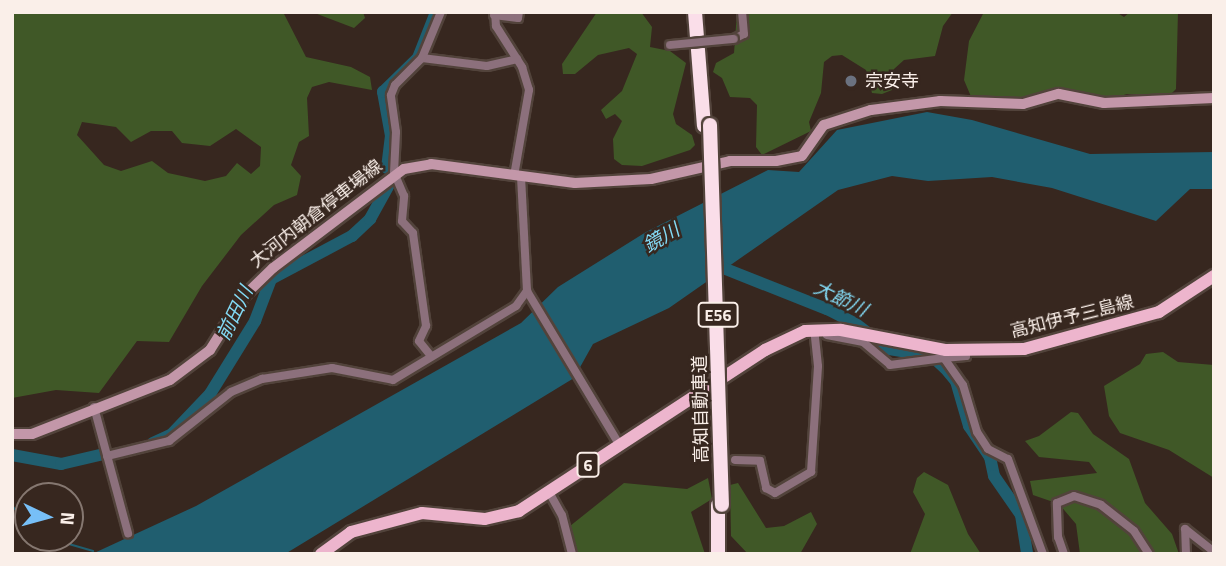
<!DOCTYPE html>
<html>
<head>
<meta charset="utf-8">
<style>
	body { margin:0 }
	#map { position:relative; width:1226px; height:566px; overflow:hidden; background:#37271f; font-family:"Titillium Web","Noto Sans JP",sans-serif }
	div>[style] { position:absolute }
	.green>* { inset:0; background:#405827 }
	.water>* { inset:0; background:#205e6f }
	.stream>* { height:2px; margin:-1px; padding:0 1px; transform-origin:1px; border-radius:1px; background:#205e6f }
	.river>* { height:12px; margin:-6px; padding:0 6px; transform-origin:6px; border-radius:6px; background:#205e6f }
	.roads { filter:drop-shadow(2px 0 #52433b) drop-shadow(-2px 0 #52433b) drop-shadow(0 2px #52433b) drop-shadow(0 -2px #52433b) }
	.street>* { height:8px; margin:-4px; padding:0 4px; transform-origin:4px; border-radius:4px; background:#8c707c }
	.secondary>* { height:10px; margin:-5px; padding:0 5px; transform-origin:5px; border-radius:5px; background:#c397a9 }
	.primary>* { height:12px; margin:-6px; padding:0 6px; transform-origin:6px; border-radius:6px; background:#edb5cd }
	.highway>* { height:14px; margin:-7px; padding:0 7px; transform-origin:7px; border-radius:7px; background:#fadee9 }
	.bridges { filter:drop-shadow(2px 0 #52433b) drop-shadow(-2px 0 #52433b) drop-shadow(0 2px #52433b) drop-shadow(0 -2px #52433b) }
	.street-bridge>* { height:8px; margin:-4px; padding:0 4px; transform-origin:4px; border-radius:4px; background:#8c707c }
	.highway-bridge>* { height:14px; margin:-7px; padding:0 7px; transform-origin:7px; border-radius:7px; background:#fadee9 }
	.dots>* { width:19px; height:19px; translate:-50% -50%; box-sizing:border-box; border:4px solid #37271f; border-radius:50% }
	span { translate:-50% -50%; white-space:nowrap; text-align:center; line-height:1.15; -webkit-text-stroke:5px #37271f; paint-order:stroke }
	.shield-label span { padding:2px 5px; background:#37271f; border:2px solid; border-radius:5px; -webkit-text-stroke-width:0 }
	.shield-label { font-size:16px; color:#faefe9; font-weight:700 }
	.poi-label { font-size:18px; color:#faefe9 }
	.left { translate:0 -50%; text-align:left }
	.street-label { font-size:18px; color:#faefe9 }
	.water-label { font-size:19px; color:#83daf5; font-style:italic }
	.frame { position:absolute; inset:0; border:14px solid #faefe9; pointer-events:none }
	.north { position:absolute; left:14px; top:482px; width:70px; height:70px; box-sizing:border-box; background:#37271f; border:2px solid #857770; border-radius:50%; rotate:95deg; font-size:19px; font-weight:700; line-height:28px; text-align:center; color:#faefe9 }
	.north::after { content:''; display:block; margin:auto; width:24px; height:32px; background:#77bff7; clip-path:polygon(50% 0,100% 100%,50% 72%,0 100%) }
</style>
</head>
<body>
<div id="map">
	<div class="green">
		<i style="clip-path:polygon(evenodd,12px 12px,283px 12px,306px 57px,351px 67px,370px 77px,372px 90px,329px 82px,312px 87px,307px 98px,309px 136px,299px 142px,291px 165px,301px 176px,297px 195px,274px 205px,241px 235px,202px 286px,169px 342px,137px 341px,99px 393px,56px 390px,12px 398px,12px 12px,82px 122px,116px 127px,131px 142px,151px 131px,172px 131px,182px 143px,210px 146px,236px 129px,261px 147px,260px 166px,251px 174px,237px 163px,226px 176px,205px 181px,168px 173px,152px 161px,121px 171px,104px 165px,77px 135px,82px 122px)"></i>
		<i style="clip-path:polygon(312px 12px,363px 12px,365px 18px,354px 28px)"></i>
		<i style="clip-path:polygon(597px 12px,641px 12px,652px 27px,650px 47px,670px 51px,686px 63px,673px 114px,676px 124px,692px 135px,695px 145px,690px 150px,642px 166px,622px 165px,614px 159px,613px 139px,622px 121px,615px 114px,606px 119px,601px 110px,622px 91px,637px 54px,629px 48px,598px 55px,575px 74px,563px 74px,562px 64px)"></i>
		<i style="clip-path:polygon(737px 12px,953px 12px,943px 26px,935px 56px,904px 60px,894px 69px,892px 90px,882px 94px,872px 93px,866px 70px,842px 55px,832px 56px,824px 62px,821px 93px,809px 122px,811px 131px,762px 155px,756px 147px,757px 105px,750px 98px,730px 97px,722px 78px,713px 72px,716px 63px,734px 53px)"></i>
		<i style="clip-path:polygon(984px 12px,1116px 12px,1124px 17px,1130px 12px,1178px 12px,1176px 89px,1168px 97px,1127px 94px,1098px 103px,1062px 93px,1023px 111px,972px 99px,964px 80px,969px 41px)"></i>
		<i style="clip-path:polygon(1163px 352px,1178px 362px,1214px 365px,1214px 478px,1169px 450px,1120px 433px,1109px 416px,1104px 386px,1140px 364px,1146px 354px)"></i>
		<i style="clip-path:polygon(1071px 412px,1078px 413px,1093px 434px,1129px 459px,1145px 503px,1172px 534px,1179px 554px,1080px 554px,1076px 524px,1059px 504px,1033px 495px,1030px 481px,1097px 473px,1089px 462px,1039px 457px,1025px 441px,1039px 436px)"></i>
		<i style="clip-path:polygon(924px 472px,948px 485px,968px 534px,981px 554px,910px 554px,925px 514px,913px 492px,917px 478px)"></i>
		<i style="clip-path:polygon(708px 478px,712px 499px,691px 512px,705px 554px,575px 554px,565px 530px,624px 483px,687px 489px)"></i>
		<i style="clip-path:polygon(738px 483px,766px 528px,784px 526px,811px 512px,817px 524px,800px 554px,748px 554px,731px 536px,730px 485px)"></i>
	</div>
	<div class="water">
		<i style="clip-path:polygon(927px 112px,972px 120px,1090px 154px,1214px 152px,1214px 189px,1190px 189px,1156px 221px,1052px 188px,992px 177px,928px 181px,892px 176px,838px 190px,669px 308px,593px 344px,574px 378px,285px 554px,92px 554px,196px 506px,521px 323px,558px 287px,646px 232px,768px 170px,799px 172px,837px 130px)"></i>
	</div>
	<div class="stream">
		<i style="left:12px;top:506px;width:23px;rotate:45deg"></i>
		<i style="left:48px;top:538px;width:47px;rotate:16.1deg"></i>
	</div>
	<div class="river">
		<i style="left:387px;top:168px;width:32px;rotate:-83deg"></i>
		<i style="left:391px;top:136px;width:45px;rotate:-100.3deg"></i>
		<i style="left:383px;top:92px;width:49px;rotate:-44.2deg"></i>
		<i style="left:418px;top:58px;width:49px;rotate:-68.6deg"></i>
		<i style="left:708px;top:262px;width:128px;rotate:21.6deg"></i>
		<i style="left:827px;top:309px;width:33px;rotate:27deg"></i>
		<i style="left:856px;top:324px;width:41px;rotate:37.1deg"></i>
		<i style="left:889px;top:349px;width:44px;rotate:9.2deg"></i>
		<i style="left:932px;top:356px;width:18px;rotate:43deg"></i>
		<i style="left:945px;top:368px;width:17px;rotate:50deg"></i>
		<i style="left:956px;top:381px;width:47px;rotate:73.9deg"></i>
		<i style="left:969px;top:426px;width:37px;rotate:56deg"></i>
		<i style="left:990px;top:457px;width:19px;rotate:78deg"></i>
		<i style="left:994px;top:476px;width:47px;rotate:55.3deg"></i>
		<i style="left:1021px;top:515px;width:39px;rotate:81deg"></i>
		<i style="left:153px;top:443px;width:21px;rotate:-25deg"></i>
		<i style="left:172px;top:434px;width:55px;rotate:-46.5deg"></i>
		<i style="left:210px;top:394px;width:86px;rotate:-58.3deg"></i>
		<i style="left:255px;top:321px;width:45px;rotate:-69.1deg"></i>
		<i style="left:271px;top:279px;width:92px;rotate:-28deg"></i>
		<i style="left:352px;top:236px;width:25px;rotate:-43deg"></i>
		<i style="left:370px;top:219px;width:41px;rotate:-60.9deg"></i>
		<i style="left:12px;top:455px;width:50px;rotate:10.4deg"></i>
		<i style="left:61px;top:464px;width:44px;rotate:-13.1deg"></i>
	</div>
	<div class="roads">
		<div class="street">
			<i style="left:495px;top:12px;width:14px;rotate:86deg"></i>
			<i style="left:496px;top:26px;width:49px;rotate:57.6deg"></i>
			<i style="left:522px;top:67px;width:24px;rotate:73deg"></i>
			<i style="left:529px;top:90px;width:87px;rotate:99.9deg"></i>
			<i style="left:494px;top:15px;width:24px;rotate:7deg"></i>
			<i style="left:518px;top:18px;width:6px;rotate:-81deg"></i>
			<i style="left:734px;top:39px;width:11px;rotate:-27deg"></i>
			<i style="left:744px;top:34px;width:22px;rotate:-95deg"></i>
			<i style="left:422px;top:58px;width:65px;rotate:7deg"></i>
			<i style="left:487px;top:66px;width:31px;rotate:-13deg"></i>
			<i style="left:527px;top:291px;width:179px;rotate:59deg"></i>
			<i style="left:827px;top:335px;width:37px;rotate:11deg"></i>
			<i style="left:863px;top:342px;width:35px;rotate:40deg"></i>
			<i style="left:890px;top:365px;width:54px;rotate:-7.4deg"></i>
			<i style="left:967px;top:351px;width:5px;rotate:101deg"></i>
			<i style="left:966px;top:356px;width:22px;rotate:175deg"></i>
			<i style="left:944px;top:358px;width:33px;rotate:55deg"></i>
			<i style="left:963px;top:385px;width:49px;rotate:73.4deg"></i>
			<i style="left:977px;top:432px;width:20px;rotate:57deg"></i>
			<i style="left:988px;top:449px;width:22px;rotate:27deg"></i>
			<i style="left:1008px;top:459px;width:101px;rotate:69.8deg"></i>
			<i style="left:431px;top:356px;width:19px;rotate:-129deg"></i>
			<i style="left:419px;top:341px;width:17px;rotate:-65deg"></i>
			<i style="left:426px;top:326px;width:94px;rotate:-98deg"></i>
			<i style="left:413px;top:233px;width:16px;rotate:-133deg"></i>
			<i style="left:402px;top:221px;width:25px;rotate:-85deg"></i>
			<i style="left:404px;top:196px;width:25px;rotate:-113deg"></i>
			<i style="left:394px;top:173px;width:41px;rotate:-87.2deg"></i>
			<i style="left:396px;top:132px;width:37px;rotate:-98deg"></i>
			<i style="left:391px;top:95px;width:11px;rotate:-68deg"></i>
			<i style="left:395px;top:85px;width:38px;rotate:-45deg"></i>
			<i style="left:422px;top:58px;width:50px;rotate:-67.6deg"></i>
			<i style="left:94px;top:407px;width:131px;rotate:74.9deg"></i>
			<i style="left:107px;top:456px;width:64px;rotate:-13.6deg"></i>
			<i style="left:169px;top:441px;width:79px;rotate:-38.3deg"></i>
			<i style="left:231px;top:392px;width:34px;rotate:-23deg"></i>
			<i style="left:262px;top:379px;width:71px;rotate:-8.9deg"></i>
			<i style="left:332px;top:368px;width:62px;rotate:11.1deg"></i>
			<i style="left:393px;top:380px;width:144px;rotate:-31deg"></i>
			<i style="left:516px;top:306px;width:19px;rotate:-54deg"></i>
			<i style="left:527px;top:291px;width:113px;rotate:-93deg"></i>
			<i style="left:735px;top:460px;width:25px;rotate:2deg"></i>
			<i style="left:760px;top:461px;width:28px;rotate:77deg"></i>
			<i style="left:766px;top:488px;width:10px;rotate:29deg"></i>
			<i style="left:775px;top:493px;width:42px;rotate:-30.3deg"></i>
			<i style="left:811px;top:472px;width:106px;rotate:-86.2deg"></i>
			<i style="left:818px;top:366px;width:36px;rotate:-96deg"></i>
			<i style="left:549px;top:492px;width:26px;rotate:61deg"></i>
			<i style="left:562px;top:515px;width:40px;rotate:75.6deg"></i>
			<i style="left:1064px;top:554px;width:18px;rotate:-109deg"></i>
			<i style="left:1058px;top:537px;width:34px;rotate:-92deg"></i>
			<i style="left:1057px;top:503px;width:18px;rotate:-22deg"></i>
			<i style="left:1074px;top:496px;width:28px;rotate:18deg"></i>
			<i style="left:1101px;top:505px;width:42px;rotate:38.2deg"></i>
			<i style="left:1134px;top:531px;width:27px;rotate:57deg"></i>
			<i style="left:1186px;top:554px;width:25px;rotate:-92deg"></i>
			<i style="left:1185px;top:529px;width:37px;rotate:38deg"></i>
		</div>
		<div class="secondary">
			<i style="left:12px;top:434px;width:20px"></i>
			<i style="left:32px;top:434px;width:148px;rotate:-21.4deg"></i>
			<i style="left:170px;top:380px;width:50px;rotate:-36.9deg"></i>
			<i style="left:210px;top:350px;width:64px;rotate:-57.8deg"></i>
			<i style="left:244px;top:296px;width:40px;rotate:-44deg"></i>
			<i style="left:273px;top:268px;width:164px;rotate:-37.1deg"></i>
			<i style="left:404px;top:169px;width:27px;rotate:-10deg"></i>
			<i style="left:431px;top:164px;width:145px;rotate:7.5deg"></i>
			<i style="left:575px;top:183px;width:76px;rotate:-3deg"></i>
			<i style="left:651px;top:179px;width:81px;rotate:-12.8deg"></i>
			<i style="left:730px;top:161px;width:46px"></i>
			<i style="left:776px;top:161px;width:26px;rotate:-11deg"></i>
			<i style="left:802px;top:156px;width:38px;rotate:-55deg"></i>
			<i style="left:824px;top:125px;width:49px;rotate:-17.7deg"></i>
			<i style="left:871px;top:110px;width:70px;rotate:-7.4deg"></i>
			<i style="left:940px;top:101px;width:83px;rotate:2.1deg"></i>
			<i style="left:1023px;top:104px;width:37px;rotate:-16deg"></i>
			<i style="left:1059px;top:94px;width:46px;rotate:11.3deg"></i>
			<i style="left:1104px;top:103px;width:110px;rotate:-2.6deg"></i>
		</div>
		<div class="primary">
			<i style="left:321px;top:554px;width:37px;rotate:-36deg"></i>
			<i style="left:351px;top:532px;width:73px;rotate:-15deg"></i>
			<i style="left:422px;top:513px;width:63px;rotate:5.4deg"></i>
			<i style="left:485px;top:519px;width:35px;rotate:-13deg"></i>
			<i style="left:519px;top:511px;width:294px;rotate:-33.2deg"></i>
			<i style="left:765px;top:350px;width:44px;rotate:-25.4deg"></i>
			<i style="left:805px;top:331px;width:36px;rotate:-2deg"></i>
			<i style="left:841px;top:330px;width:107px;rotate:10.8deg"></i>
			<i style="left:946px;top:350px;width:78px;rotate:-0.7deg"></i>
			<i style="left:1024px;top:349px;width:140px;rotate:-15.3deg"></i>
			<i style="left:1159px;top:312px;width:66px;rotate:-33.2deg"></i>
		</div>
		<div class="highway">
			<i style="left:695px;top:12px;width:114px;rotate:85.5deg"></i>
			<i style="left:718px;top:505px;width:49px;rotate:90deg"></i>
		</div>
	</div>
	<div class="bridges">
		<div class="street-bridge">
			<i style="left:670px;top:45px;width:64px;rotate:-5.4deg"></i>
		</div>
		<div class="highway-bridge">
			<i style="left:710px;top:125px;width:380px;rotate:88.2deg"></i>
		</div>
	</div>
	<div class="dots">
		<i style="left:851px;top:81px;background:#6b7280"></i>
	</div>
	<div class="shield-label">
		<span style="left:718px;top:315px">E56</span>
		<span style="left:588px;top:465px">6</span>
	</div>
	<div class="poi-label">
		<span class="left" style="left:865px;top:81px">宗安寺</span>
	</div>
	<div class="street-label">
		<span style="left:316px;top:214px;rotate:-38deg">大河内朝倉停車場線</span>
		<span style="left:1072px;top:317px;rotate:-14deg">高知伊予三島線</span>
		<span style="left:701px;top:409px;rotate:-91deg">高知自動車道</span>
	</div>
	<div class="water-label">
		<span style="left:661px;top:237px;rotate:-30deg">鏡川</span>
		<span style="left:841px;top:298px;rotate:26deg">大節川</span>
		<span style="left:234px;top:313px;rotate:-64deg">前田川</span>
	</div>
	<div class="frame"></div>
	<div class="north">N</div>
</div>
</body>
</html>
